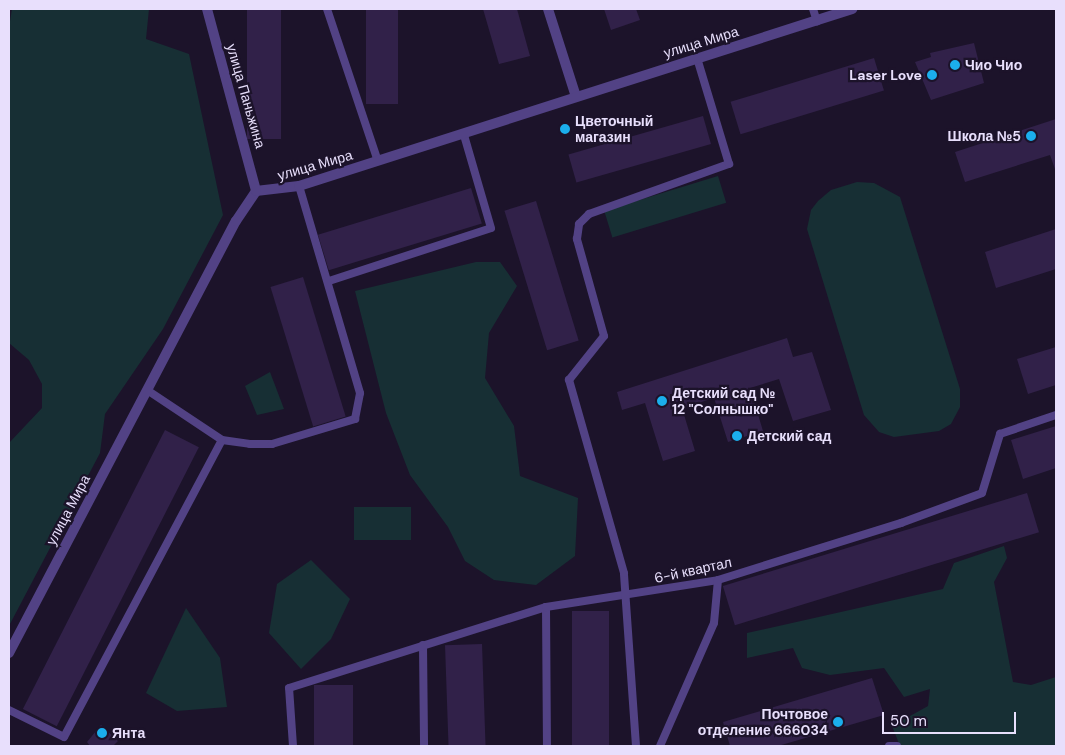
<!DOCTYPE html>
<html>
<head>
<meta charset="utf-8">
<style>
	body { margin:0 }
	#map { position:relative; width:1065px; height:755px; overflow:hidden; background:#1c132a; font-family:"DM Sans",sans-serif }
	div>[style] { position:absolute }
	.green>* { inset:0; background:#172f34; transform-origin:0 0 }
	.building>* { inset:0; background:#312149; transform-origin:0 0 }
	.service>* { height:8px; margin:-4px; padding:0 4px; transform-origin:4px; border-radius:4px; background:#524285 }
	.minor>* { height:10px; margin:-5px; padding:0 5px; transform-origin:5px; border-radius:5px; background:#524285 }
	.tertiary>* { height:10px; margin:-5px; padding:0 5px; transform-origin:5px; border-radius:5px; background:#524285 }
	.dots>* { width:14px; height:14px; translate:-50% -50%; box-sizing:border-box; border:2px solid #1c132a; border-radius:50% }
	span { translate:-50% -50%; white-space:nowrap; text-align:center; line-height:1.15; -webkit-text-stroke:4.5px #1c132a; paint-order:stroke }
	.street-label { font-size:14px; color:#e8dffc }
	.poi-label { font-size:14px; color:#e8dffc; font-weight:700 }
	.left { translate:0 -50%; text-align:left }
	.right { translate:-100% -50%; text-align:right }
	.frame { position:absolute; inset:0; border:10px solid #e8dffc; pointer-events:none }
	.scale { position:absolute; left:882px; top:712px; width:134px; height:22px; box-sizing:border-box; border:2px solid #e8dffc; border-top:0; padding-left:6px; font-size:15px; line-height:18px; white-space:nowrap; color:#e8dffc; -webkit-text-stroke:4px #1c132a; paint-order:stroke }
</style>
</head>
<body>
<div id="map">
	<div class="green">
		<i style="clip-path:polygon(12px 9px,149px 9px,146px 39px,189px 54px,223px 215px,163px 329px,105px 414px,100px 453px,10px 624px,9px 443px,42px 408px,42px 384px,29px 360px,9px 343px,9px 27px)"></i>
		<i style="left:718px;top:176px;width:28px;height:119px;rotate:73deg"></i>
		<i style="clip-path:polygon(857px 182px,874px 183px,900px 197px,960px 389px,960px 407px,951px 424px,939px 431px,894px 437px,879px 432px,864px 415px,807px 229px,811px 210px,818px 201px,831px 190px)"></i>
		<i style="clip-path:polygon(476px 262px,500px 262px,517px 286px,489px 333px,485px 378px,514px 426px,520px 476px,578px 498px,575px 556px,536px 585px,494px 580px,465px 561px,448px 527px,410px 475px,386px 413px,355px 291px)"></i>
		<i style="clip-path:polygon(270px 372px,284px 409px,257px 415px,245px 386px)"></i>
		<i style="left:411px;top:507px;width:33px;height:57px;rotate:90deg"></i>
		<i style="clip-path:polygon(1004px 546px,1007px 558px,994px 582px,1013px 682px,1031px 685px,1056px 677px,1056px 746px,900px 746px,892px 726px,928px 706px,930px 689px,904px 697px,884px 668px,830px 675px,802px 668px,793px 648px,747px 658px,747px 633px,943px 589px,954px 563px)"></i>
		<i style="clip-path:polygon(311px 560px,350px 599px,331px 639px,301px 669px,269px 633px,277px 584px)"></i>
		<i style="clip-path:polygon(186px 608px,220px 658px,227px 707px,177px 711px,146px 693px)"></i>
	</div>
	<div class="building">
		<i style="left:247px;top:9px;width:34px;height:130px"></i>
		<i style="left:366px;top:9px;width:32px;height:95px"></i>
		<i style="clip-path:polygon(483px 9px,517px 9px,530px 56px,499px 64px)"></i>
		<i style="clip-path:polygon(604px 9px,636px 9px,640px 20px,611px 30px)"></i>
		<i style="clip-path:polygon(974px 43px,984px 83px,931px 100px,915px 62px,931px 57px,930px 53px)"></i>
		<i style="left:874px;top:58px;width:34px;height:150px;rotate:73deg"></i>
		<i style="left:703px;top:116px;width:29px;height:140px;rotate:74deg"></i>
		<i style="clip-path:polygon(1056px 119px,1056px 172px,1050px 155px,965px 182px,955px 152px)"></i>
		<i style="left:471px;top:188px;width:37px;height:160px;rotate:73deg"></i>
		<i style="left:536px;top:201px;width:146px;height:33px;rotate:73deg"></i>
		<i style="clip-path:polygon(1056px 229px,1056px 269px,996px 288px,985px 252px)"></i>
		<i style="left:303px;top:277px;width:146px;height:34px;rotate:73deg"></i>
		<i style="clip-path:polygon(787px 338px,793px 357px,812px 352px,831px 410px,793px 421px,779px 379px,750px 388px,763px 431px,728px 442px,714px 398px,682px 408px,695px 451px,663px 461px,645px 403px,622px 410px,617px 392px)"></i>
		<i style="clip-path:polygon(1056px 347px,1056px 385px,1028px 394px,1017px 359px)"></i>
		<i style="clip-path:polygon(1056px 426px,1056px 468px,1023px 479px,1011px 440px)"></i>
		<i style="left:165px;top:430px;width:38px;height:313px;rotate:27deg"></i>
		<i style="left:1027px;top:493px;width:41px;height:318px;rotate:73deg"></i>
		<i style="left:572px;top:611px;width:37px;height:135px"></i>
		<i style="left:482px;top:644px;width:102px;height:37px;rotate:88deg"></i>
		<i style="clip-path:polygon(872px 678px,884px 715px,778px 746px,730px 746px,723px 722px)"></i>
		<i style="left:314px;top:685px;width:39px;height:61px"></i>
		<i style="clip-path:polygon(101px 725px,118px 741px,113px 746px,90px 746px,87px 742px)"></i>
	</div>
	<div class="service">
		<i style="left:327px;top:9px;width:160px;rotate:71.5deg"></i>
		<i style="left:813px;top:9px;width:13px;rotate:72deg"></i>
		<i style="left:329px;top:281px;width:170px;rotate:-18.1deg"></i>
		<i style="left:491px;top:228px;width:97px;rotate:-106.2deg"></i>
		<i style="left:147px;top:390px;width:90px;rotate:33.7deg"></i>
		<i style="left:222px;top:440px;width:28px;rotate:8deg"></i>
		<i style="left:250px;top:444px;width:22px"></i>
		<i style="left:272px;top:444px;width:87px;rotate:-16.8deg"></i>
		<i style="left:355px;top:419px;width:26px;rotate:-79deg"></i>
		<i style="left:360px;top:393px;width:216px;rotate:-106.4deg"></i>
		<i style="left:546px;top:607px;width:139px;rotate:89.6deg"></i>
		<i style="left:423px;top:645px;width:101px;rotate:89.4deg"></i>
		<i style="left:9px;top:710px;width:61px;rotate:26.1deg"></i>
		<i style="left:64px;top:737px;width:336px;rotate:-62deg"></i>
		<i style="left:293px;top:746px;width:58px;rotate:-93.9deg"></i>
		<i style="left:289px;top:688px;width:269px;rotate:-17.5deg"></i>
		<i style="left:546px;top:607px;width:174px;rotate:-8.9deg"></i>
		<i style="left:718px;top:580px;width:192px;rotate:-17.3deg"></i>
		<i style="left:901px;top:523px;width:86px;rotate:-20.3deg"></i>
		<i style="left:982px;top:493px;width:62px;rotate:-73deg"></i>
		<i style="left:1000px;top:434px;width:59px;rotate:-18.7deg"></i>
		<i style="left:636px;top:746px;width:173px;rotate:-94deg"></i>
		<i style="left:624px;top:573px;width:201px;rotate:-105.9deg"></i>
		<i style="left:569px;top:380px;width:56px;rotate:-51.5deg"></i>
		<i style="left:604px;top:336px;width:101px;rotate:-105.6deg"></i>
		<i style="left:577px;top:239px;width:15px;rotate:-82deg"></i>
		<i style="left:579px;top:224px;width:14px;rotate:-45deg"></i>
		<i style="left:589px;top:214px;width:149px;rotate:-19.7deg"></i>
		<i style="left:729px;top:164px;width:111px;rotate:-106.8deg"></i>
		<i style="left:660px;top:746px;width:134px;rotate:-66.3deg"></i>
		<i style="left:714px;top:623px;width:43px;rotate:-84.7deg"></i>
		<i style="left:889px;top:746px;width:8px"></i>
	</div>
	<div class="minor">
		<i style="left:548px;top:9px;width:92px;rotate:72.3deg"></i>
		<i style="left:9px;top:653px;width:488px;rotate:-62.3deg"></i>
		<i style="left:236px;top:221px;width:36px;rotate:-56deg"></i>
		<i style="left:256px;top:191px;width:43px;rotate:-6.6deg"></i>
		<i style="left:299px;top:186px;width:581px;rotate:-17.75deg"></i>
	</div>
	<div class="tertiary">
		<i style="left:207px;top:9px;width:188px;rotate:74.9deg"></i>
	</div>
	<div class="dots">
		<i style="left:955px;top:65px;background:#1baeec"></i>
		<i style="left:932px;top:75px;background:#1baeec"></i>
		<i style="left:565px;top:129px;background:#1baeec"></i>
		<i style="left:1031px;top:136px;background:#1baeec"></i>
		<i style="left:662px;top:401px;background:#1baeec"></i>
		<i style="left:737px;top:436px;background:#1baeec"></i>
		<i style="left:838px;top:722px;background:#1baeec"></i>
		<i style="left:102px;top:733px;background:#1baeec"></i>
	</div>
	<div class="street-label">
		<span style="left:701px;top:42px;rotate:-17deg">улица Мира</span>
		<span style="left:246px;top:96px;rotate:74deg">улица Паньжина</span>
		<span style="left:315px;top:165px;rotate:-16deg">улица Мира</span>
		<span style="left:68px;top:510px;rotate:-62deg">улица Мира</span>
		<span style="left:693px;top:570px;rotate:-12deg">6-й квартал</span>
	</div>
	<div class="poi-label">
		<span class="left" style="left:965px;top:65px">Чио Чио</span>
		<span class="right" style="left:922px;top:75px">Laser Love</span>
		<span class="left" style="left:575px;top:129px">Цветочный<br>магазин</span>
		<span class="right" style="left:1021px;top:136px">Школа №5</span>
		<span class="left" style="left:672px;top:401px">Детский сад №<br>12 "Солнышко"</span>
		<span class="left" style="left:747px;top:436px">Детский сад</span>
		<span class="right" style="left:828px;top:722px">Почтовое<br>отделение 666034</span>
		<span class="left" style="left:112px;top:733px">Янта</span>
	</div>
	<div class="frame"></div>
	<div class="scale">50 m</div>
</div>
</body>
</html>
